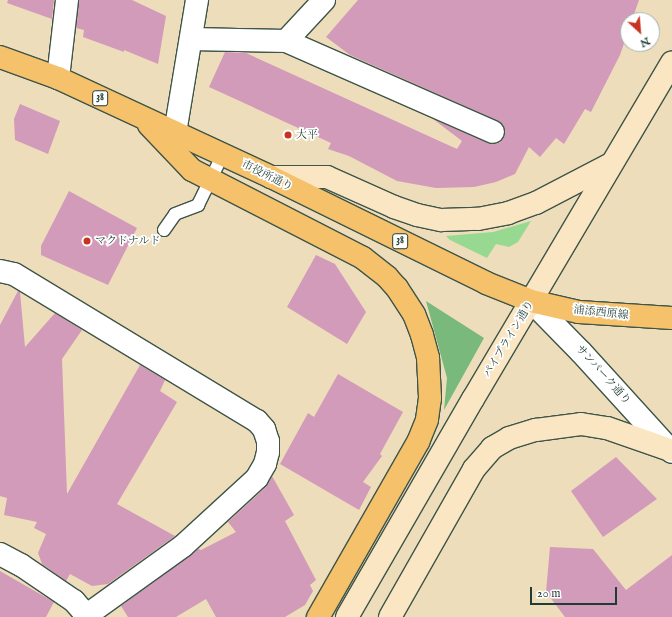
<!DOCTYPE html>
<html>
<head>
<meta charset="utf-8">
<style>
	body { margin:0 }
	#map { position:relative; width:672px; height:617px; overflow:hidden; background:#edb; font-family:"IM FELL English","Noto Serif JP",serif }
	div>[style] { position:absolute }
	.green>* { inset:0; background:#97d991 }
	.forest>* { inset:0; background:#79b97b }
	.building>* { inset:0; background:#d29bb9 }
	.roads { filter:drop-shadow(1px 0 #3e5548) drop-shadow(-1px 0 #3e5548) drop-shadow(0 1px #3e5548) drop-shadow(0 -1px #3e5548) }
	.service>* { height:12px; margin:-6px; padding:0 6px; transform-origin:6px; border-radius:6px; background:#fff }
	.minor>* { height:22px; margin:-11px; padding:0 11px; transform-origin:11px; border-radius:11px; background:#fff }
	.tertiary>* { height:22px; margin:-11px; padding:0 11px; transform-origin:11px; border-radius:11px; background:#fff }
	.secondary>* { height:22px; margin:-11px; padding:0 11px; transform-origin:11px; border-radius:11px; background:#fbe6c4 }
	.primary>* { height:22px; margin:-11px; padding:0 11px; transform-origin:11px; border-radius:11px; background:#f5c16b }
	.dots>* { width:11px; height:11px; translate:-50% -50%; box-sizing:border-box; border:2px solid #fff; border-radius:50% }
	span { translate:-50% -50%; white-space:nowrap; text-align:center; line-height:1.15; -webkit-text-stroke:3.5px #fff; paint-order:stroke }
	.shield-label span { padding:1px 3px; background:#fff; border:1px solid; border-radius:3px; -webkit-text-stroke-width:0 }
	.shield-label { font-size:10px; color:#1f3d34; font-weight:700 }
	.poi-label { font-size:11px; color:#1f3d34 }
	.left { translate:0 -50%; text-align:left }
	.street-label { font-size:11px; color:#1f3d34 }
	.north { position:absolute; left:620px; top:12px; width:40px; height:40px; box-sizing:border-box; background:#fff; border:1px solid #a5b1ae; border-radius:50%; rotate:154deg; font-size:11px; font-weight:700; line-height:16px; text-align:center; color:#1f3d34 }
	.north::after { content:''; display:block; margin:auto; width:14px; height:18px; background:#c8321e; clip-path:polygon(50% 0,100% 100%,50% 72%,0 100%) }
	.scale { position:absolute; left:530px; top:587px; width:87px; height:18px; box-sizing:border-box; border:2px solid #1f3d34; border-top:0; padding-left:5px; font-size:12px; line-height:14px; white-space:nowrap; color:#1f3d34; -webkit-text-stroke:3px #fff; paint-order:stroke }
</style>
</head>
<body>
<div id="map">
	<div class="green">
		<i style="clip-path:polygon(531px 221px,518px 242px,509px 247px,496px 244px,487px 258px,450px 240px,446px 236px,493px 232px)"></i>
	</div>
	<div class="forest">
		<i style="clip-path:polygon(426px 301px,484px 338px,444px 410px,447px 378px)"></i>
	</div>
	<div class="building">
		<i style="clip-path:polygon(8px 0,54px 0,52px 19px,7px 3px)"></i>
		<i style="clip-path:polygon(79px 0,132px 0,166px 16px,158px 64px,124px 50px,124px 52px,83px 37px,84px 30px,76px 28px)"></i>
		<i style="clip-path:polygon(358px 0,639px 0,632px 20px,628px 20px,628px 32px,620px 55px,591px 112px,585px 109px,564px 144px,556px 138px,540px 157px,529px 147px,515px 174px,496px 182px,474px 187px,436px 188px,397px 181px,349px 156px,328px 149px,331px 143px,209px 87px,225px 52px,246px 53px,457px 149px,462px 141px,433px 119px,488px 143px,495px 144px,501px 142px,504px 137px,505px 131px,503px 125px,498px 121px,350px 55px,326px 37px)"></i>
		<i style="clip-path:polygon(20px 104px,60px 121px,48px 154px,15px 140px,14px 119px)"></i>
		<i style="clip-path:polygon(69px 191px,137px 228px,108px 285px,41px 255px,41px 246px)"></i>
		<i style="clip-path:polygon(316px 255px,335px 264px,366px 312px,347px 344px,287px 307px)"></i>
		<i style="clip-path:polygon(18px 291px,20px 292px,25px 347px,55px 313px,82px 330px,62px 359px,67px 494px,140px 365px,165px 380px,160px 391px,177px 402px,117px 504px,175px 536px,108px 584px,92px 586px,70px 574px,66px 581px,42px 564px,38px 553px,46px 534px,34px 528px,37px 522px,4px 515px,7px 498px,0 496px,0 325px)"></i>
		<i style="clip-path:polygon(338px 374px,403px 412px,380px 454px,382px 456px,363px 482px,371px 487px,359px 510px,280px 464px,308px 413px,314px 417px)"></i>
		<i style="clip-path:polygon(616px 457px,657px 499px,603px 537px,571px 491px)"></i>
		<i style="clip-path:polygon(272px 476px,294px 515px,285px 521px,316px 580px,310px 585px,313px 591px,305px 605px,285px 617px,216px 617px,206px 599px,176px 617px,128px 617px,121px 606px,198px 549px,201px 550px,236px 532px,228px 522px,266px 487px)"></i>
		<i style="clip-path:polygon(550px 547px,593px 549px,626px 590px,672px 555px,672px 617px,565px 617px,546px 592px)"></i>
		<i style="clip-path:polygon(0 571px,54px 602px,46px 617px,0 617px)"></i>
	</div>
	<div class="roads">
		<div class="service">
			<i style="left:164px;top:230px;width:19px;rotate:-55deg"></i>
			<i style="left:175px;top:214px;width:25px;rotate:-21deg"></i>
			<i style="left:198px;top:205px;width:57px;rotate:-63.9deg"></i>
		</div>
		<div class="minor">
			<i style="left:191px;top:39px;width:95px;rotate:1.2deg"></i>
			<i style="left:286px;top:41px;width:56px;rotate:-47.2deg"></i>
			<i style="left:286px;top:41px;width:226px;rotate:23.7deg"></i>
			<i style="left:58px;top:78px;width:79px;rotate:-83.4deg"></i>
			<i style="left:175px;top:133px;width:135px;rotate:-80.6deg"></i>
			<i style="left:0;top:271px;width:14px;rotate:12deg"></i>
			<i style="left:14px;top:274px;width:284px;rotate:31.2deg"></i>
			<i style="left:257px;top:421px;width:11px;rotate:49deg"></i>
			<i style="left:264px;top:429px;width:13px;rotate:72deg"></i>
			<i style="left:268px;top:441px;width:11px;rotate:90deg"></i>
			<i style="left:268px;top:452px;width:12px;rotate:104deg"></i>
			<i style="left:265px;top:464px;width:16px;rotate:120deg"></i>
			<i style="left:257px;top:478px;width:100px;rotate:137.4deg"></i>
			<i style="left:183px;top:546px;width:118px;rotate:144.3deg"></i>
			<i style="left:0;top:554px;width:24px;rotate:28deg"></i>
			<i style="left:21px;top:565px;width:64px;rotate:34.2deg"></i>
			<i style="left:74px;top:601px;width:21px;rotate:49deg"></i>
		</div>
		<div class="tertiary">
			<i style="left:531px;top:301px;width:71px;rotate:45.6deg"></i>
			<i style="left:581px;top:352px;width:135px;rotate:47.7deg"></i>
		</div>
		<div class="secondary">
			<i style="left:271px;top:177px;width:56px"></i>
			<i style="left:327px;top:177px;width:73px;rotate:24.1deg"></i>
			<i style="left:394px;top:207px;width:24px;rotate:19deg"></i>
			<i style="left:417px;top:215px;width:25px;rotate:12deg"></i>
			<i style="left:441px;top:220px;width:37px;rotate:-2deg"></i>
			<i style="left:478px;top:219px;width:31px;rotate:-11deg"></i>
			<i style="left:508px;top:213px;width:30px;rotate:-20deg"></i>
			<i style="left:536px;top:203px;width:85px;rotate:-27.5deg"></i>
			<i style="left:347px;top:617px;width:252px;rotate:-60deg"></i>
			<i style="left:473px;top:399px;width:391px;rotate:-59.4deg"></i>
			<i style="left:390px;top:617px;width:170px;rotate:-60.4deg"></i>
			<i style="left:474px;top:469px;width:28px;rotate:-49deg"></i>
			<i style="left:492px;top:448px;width:20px;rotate:-30deg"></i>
			<i style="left:509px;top:438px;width:28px;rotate:-17deg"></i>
			<i style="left:536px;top:430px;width:45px;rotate:-7.6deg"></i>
			<i style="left:581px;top:424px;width:26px;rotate:9deg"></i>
			<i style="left:607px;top:428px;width:67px;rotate:19.2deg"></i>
		</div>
		<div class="primary">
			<i style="left:0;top:57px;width:62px;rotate:19.9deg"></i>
			<i style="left:58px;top:78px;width:235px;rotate:24.9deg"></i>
			<i style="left:271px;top:177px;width:240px;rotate:26.2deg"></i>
			<i style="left:486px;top:283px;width:48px;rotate:21.8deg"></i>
			<i style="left:531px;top:301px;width:49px;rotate:12.9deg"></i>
			<i style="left:579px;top:312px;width:93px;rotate:3.7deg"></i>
			<i style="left:149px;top:125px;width:62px;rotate:46.3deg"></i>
			<i style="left:192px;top:170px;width:192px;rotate:27.2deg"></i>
			<i style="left:363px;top:258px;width:31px;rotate:38deg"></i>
			<i style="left:387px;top:277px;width:15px;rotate:48deg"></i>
			<i style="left:397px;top:288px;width:31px;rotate:57deg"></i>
			<i style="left:414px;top:314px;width:22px;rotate:69deg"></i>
			<i style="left:422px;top:335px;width:24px;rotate:75deg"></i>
			<i style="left:428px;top:358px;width:40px;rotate:87.1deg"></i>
			<i style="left:430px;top:398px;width:22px;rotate:98deg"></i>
			<i style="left:427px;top:420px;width:24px;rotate:112deg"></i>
			<i style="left:418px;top:442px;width:202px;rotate:119.7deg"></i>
		</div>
	</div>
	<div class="dots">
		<i style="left:288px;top:135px;background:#c8321e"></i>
		<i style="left:87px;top:241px;background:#c8321e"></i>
	</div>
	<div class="shield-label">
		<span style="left:100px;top:98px">38</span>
		<span style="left:400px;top:241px">38</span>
	</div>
	<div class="poi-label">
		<span class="left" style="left:296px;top:135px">大平</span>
		<span class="left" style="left:95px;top:241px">マクドナルド</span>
	</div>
	<div class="street-label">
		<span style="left:267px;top:176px;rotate:26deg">市役所通り</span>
		<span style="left:601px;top:313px;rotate:6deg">浦添西原線</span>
		<span style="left:509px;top:339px;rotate:-59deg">パイプライン通り</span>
		<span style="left:603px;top:375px;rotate:48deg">サンパーク通り</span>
	</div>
	<div class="north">N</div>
	<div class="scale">20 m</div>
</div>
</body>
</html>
